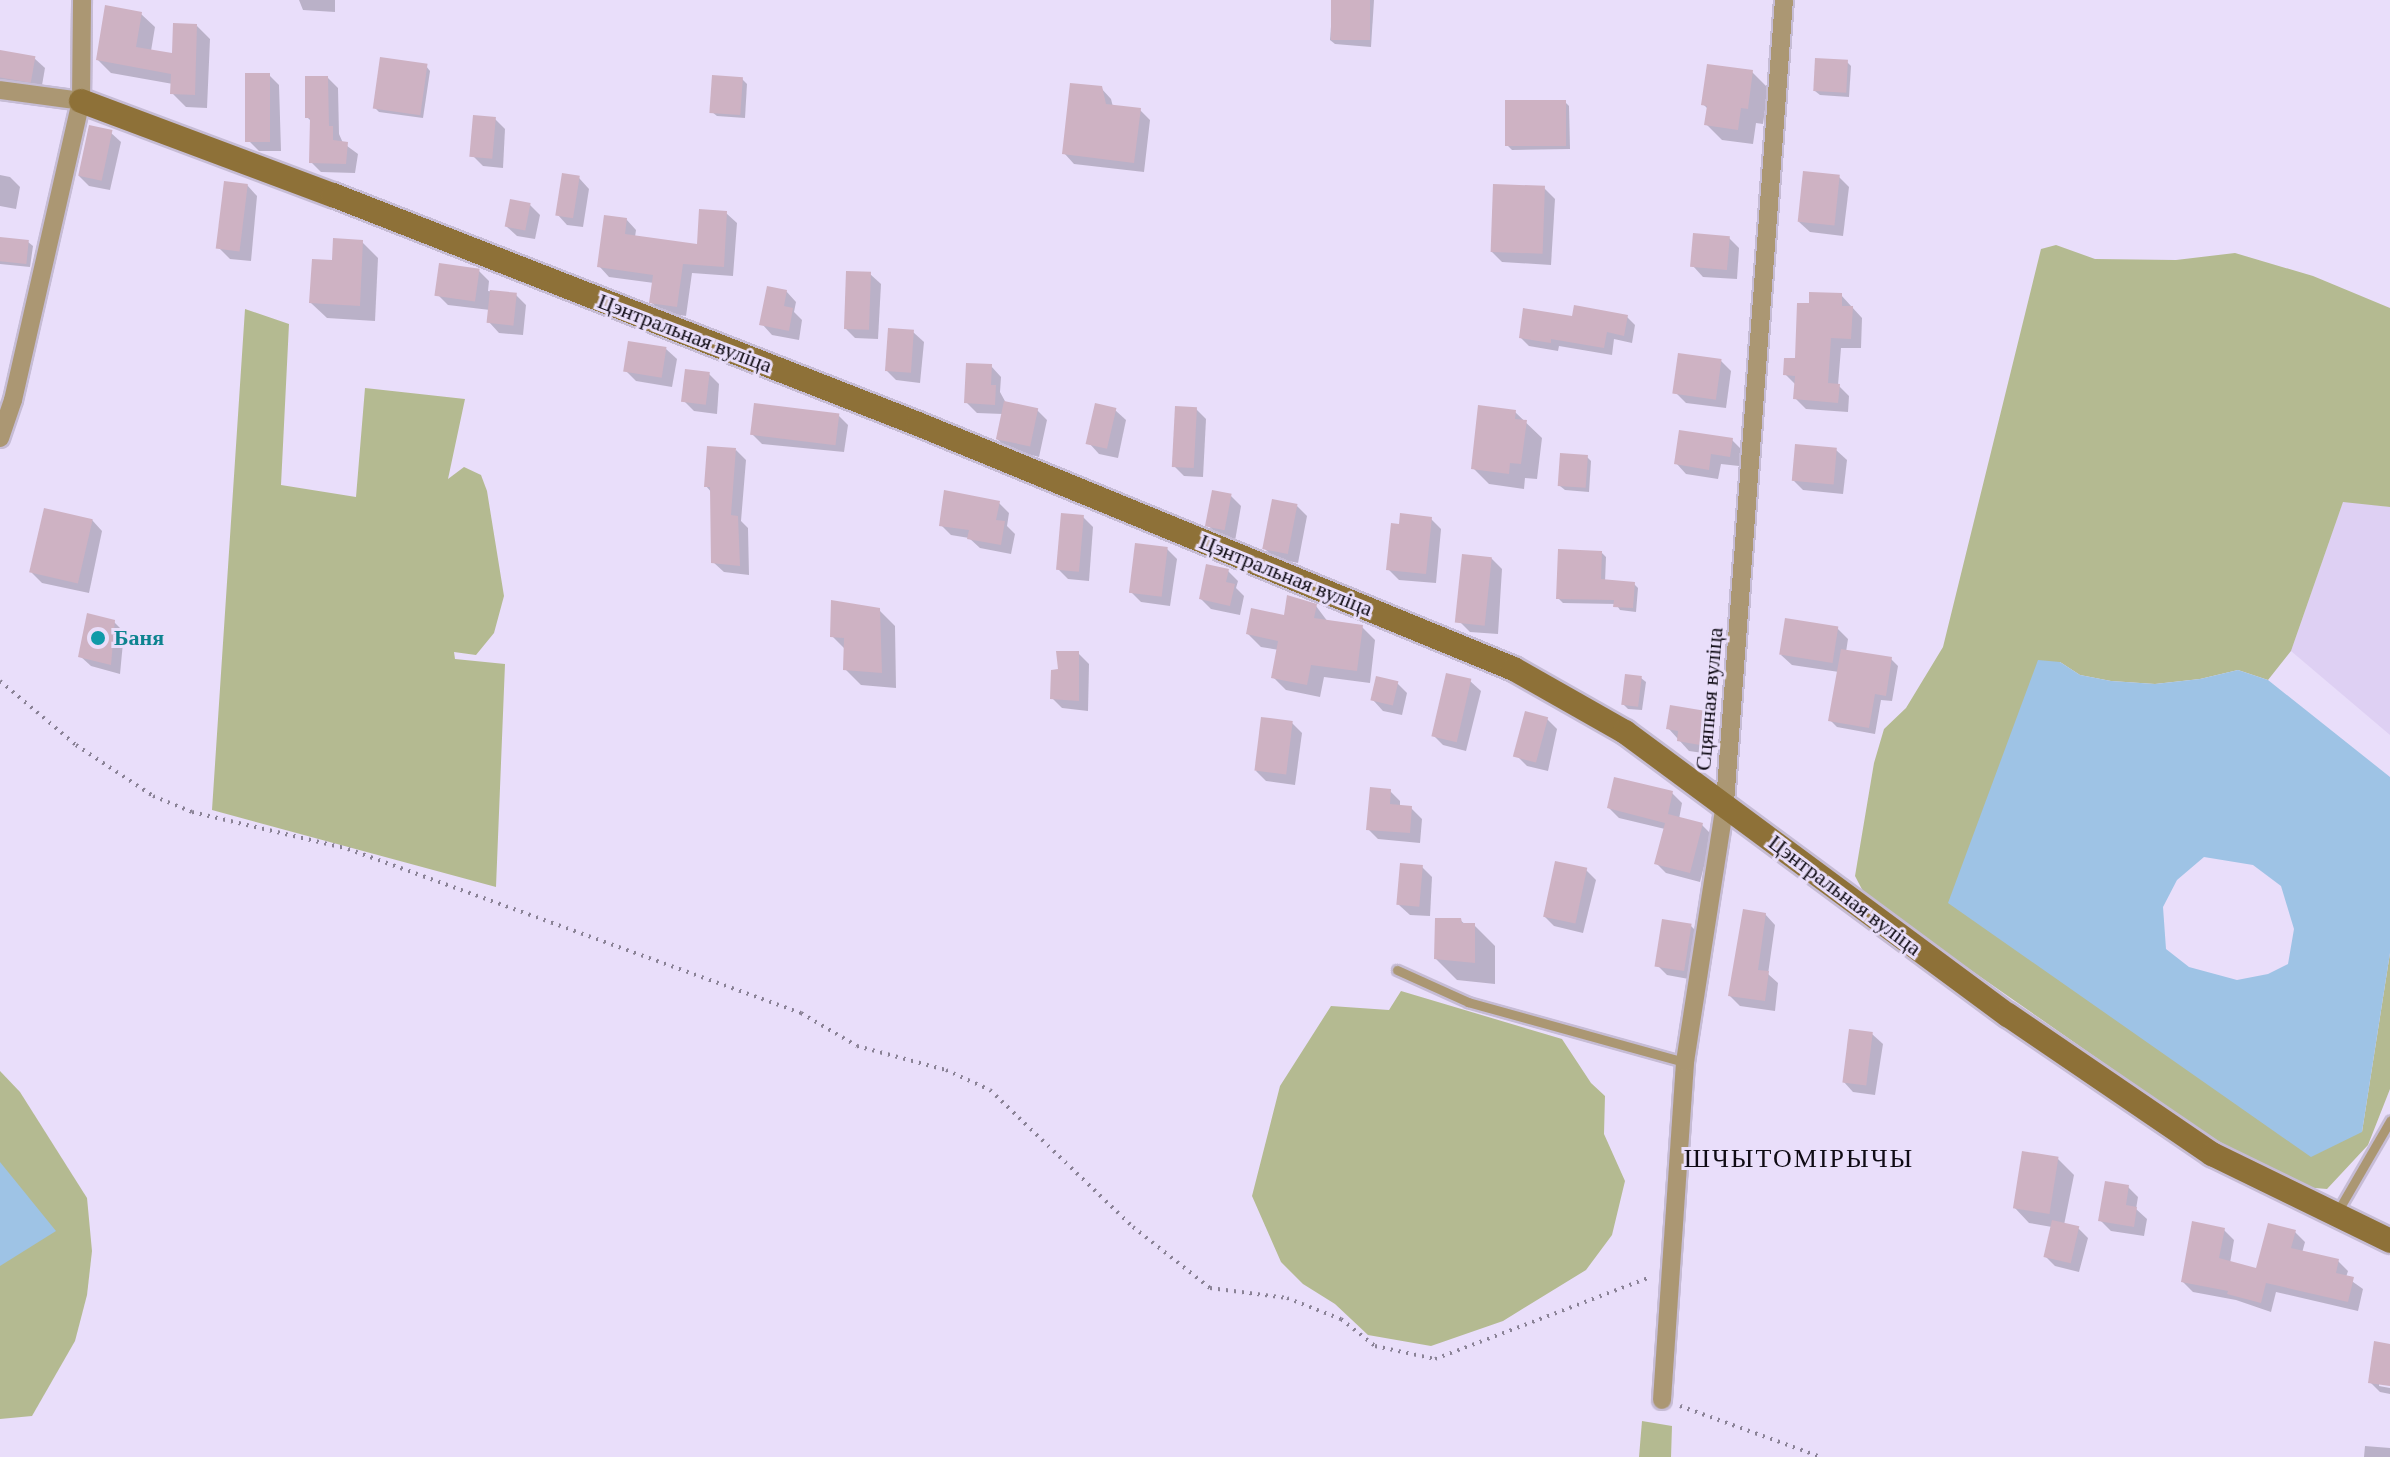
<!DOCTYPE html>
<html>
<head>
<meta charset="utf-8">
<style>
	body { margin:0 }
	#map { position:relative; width:2390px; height:1457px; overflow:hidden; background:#e9defa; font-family:Georgia,serif }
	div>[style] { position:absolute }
	.built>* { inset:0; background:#ded0f3 }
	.green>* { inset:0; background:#b4ba91 }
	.water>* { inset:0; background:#9ec3e5 }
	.shadow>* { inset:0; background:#0003 }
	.building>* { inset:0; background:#ceb2c3; transform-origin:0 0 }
	.path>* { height:4px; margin-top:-2px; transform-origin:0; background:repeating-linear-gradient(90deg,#8a8296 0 2px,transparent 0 8px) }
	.roads { filter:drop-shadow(2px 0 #c6bcd5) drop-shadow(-2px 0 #c6bcd5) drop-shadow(0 2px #c6bcd5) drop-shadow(0 -2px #c6bcd5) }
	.lane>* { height:9px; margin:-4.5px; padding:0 4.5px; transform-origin:4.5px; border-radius:4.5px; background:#ab9773 }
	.street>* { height:18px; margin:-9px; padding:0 9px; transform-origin:9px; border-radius:9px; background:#ab9773 }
	.secondary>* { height:24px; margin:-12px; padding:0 12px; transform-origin:12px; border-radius:12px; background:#8e7138 }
	.dots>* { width:22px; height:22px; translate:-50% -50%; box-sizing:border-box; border:4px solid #e9defa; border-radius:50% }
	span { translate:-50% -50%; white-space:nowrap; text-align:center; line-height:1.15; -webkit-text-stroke:6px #e9defa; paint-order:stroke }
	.street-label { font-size:22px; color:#0f0b14 }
	.culture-label { font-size:22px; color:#0d838f; font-weight:700 }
	.left { translate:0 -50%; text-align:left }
	.quarter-label { font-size:26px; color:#0f0b14; letter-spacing:2px }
</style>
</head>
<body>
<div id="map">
	<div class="built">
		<i style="clip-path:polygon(2343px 501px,2390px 507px,2390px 735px,2291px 651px)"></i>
	</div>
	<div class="green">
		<i style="clip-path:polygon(2056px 245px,2095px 259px,2176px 260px,2235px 253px,2313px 276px,2390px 308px,2390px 507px,2343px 502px,2291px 651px,2268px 680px,2238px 670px,2200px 679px,2155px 684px,2111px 681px,2080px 675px,2060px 662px,1949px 903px,2362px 1132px,2390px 953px,2390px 1089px,2368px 1145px,2327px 1189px,2303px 1187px,2227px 1149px,1866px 897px,1855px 876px,1874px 763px,1884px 729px,1906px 708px,1943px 647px,2041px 249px)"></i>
		<i style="clip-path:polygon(245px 309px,289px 324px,281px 485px,356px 497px,365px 388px,465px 399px,448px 479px,464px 467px,481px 475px,487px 491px,504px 596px,494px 633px,476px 655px,454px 652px,455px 659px,505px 664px,496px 887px,212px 810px)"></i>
		<i style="clip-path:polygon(1401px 991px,1562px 1039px,1591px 1083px,1605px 1096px,1604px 1134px,1625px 1181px,1612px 1235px,1586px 1270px,1503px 1321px,1431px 1346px,1368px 1335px,1335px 1304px,1303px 1284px,1281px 1262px,1252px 1196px,1280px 1086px,1331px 1006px,1389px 1010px)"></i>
		<i style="clip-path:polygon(0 1071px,20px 1092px,87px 1198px,92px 1251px,87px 1295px,75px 1341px,32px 1416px,0 1419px)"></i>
		<i style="clip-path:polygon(1642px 1421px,1672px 1426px,1671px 1457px,1639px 1457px)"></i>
	</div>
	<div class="water">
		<i style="clip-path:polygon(evenodd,2038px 660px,2060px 662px,2080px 675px,2111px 681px,2155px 684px,2200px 679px,2238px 670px,2268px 680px,2390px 777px,2390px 953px,2362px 1132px,2311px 1157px,1948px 903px,2038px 660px,2204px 857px,2253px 865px,2281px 886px,2294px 929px,2288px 964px,2268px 974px,2237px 980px,2189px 967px,2166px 949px,2163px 907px,2177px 880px,2204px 857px)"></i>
		<i style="clip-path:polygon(0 1162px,56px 1231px,0 1266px)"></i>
	</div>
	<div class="shadow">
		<i style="clip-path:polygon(299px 0,335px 0,335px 12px,303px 10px)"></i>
		<i style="clip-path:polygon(1333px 0,1374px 0,1371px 47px,1335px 44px,1330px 40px)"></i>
		<i style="clip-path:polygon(141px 14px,155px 27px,151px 51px,174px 55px,197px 26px,210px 39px,207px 108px,186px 107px,173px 94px,173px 84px,111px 73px,98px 60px)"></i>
		<i style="clip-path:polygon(0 52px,34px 58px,45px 68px,41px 91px,0 84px)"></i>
		<i style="clip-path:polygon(1847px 62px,1851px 66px,1849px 97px,1820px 95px,1815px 91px)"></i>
		<i style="clip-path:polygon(426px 66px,430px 71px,423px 118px,379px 112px,374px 107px)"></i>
		<i style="clip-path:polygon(1752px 72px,1768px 88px,1763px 124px,1756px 123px,1753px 144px,1722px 140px,1706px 124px,1708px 109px,1703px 104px)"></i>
		<i style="clip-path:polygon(269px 75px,279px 85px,281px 151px,259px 151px,249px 141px)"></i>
		<i style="clip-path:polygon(328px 78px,338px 88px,339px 134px,343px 143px,358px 154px,355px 173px,321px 172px,311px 162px,312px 122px,307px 117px)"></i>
		<i style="clip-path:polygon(742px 79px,747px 84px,745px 118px,717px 116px,712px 112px)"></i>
		<i style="clip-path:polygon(1101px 88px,1111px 99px,1113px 107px,1140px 110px,1150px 120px,1144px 172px,1074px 164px,1064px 153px)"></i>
		<i style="clip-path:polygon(1565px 102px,1569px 106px,1570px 149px,1512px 150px,1507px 145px)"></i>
		<i style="clip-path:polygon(495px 119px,505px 129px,503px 168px,483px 166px,473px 156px)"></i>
		<i style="clip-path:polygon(110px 132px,121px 142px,110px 190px,89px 186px,79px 176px)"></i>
		<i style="clip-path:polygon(0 175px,10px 177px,20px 187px,16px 209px,0 206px)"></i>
		<i style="clip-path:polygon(1839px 177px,1849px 187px,1843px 236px,1810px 232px,1799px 222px)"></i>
		<i style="clip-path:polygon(579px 178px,589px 189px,583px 227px,567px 225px,557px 214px)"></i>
		<i style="clip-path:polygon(247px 185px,257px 196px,251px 261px,230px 259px,219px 248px)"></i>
		<i style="clip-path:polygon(1544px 188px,1555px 199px,1551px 265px,1502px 262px,1492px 252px)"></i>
		<i style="clip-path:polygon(530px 205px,540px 215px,535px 239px,517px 236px,506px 226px)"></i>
		<i style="clip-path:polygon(726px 213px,737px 223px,733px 276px,692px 273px,686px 316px,661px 312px,651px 302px,654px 283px,609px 277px,599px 266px,626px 219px,636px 230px,635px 237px,699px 246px)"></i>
		<i style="clip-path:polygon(1729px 238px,1739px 248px,1737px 279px,1703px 277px,1693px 266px)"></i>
		<i style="clip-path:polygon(0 239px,28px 242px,33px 246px,30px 267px,0 264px)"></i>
		<i style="clip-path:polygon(362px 242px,378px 258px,375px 321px,327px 318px,311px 303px,334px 262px)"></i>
		<i style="clip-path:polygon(479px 271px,489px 281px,488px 291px,516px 295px,526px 305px,523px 335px,499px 333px,489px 322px,490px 310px,448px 305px,438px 295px)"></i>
		<i style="clip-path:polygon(870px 274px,881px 284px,878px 339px,855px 338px,845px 328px)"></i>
		<i style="clip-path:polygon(786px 291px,796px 302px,794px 312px,802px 320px,799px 340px,772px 335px,762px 324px)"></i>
		<i style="clip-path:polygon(1841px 295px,1862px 318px,1861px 348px,1841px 348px,1838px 385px,1849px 396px,1848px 412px,1806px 409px,1795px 398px,1795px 384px,1785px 374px,1797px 360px,1811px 305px)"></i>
		<i style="clip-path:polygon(1627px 317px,1635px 325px,1632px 343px,1614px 339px,1612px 355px,1559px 346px,1558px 351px,1529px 346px,1521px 338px,1574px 319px)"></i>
		<i style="clip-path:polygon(913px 332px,924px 342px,920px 383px,896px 380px,886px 370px)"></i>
		<i style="clip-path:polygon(666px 349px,677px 359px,672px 387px,636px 381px,626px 371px)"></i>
		<i style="clip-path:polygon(1721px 361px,1731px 371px,1726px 408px,1686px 403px,1676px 393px)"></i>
		<i style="clip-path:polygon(991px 366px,1001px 377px,1000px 392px,1006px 403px,1037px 410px,1047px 420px,1039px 457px,1008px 449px,997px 439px,1003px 414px,977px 413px,967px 403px)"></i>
		<i style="clip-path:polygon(709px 374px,719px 384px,717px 414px,694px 411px,684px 401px)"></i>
		<i style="clip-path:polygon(1196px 409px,1206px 419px,1203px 477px,1184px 476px,1174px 466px)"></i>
		<i style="clip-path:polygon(1115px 410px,1126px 420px,1118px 458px,1099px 454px,1089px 443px)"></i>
		<i style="clip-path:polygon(1515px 412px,1542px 438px,1537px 479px,1525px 478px,1524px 489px,1489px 484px,1473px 468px)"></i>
		<i style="clip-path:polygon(838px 415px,848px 425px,844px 452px,762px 444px,752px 434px)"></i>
		<i style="clip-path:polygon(1732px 440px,1742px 450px,1739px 466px,1721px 464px,1718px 479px,1686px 474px,1676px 463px)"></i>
		<i style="clip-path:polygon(736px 450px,746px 460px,741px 521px,748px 528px,749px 575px,724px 572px,713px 562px,712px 493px,706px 486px)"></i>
		<i style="clip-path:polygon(1836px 450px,1847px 460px,1843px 494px,1803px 490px,1793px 480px)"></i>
		<i style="clip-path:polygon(1587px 457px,1591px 461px,1589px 492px,1565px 490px,1560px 486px)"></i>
		<i style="clip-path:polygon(1231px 496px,1241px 506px,1235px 541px,1218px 536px,1208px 525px)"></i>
		<i style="clip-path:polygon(999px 503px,1009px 513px,1007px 526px,1015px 534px,1011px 554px,980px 548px,969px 538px,951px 535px,941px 525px)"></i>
		<i style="clip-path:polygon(1297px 506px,1307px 516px,1298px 563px,1274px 558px,1264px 548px)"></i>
		<i style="clip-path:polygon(1083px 517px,1093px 527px,1089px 581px,1068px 579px,1058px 569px)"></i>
		<i style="clip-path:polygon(1431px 519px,1441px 529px,1436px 583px,1399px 580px,1389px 570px)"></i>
		<i style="clip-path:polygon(92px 520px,102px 531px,89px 593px,42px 583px,32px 573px)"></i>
		<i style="clip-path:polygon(1167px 549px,1177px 559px,1170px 606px,1141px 602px,1131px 592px)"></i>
		<i style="clip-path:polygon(1601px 552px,1606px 557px,1605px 582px,1634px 584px,1638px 588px,1636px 612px,1620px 610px,1616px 604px,1563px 603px,1558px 598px)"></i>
		<i style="clip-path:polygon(1491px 558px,1502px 569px,1498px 634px,1470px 632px,1460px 622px)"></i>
		<i style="clip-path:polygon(1228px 571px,1238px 581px,1236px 588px,1244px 596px,1240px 615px,1211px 609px,1201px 599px)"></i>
		<i style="clip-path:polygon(1316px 606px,1328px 622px,1362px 627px,1375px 640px,1370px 683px,1324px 677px,1320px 697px,1286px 690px,1273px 677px,1279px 650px,1261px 647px,1248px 634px)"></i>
		<i style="clip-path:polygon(879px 610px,895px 626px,896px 688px,861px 685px,845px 669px,846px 650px,832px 636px)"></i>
		<i style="clip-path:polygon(114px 622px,124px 632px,120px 674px,91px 666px,80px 656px)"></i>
		<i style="clip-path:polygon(1837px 628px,1848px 639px,1846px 652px,1891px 659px,1898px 666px,1892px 701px,1881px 700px,1875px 734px,1837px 727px,1830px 720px,1839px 672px,1792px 665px,1781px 655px)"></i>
		<i style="clip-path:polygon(1078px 653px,1089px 664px,1088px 711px,1062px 708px,1052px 698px,1060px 671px)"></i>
		<i style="clip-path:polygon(1641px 678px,1646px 682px,1642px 710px,1628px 709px,1623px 704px)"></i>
		<i style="clip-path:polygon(1470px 681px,1481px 691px,1466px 751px,1443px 745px,1433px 735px)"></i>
		<i style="clip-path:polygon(1397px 683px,1407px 693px,1402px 715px,1383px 711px,1373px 700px)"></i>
		<i style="clip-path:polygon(1705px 713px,1715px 723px,1710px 754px,1689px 751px,1668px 728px)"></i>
		<i style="clip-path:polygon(1547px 719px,1557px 729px,1548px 771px,1527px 766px,1517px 756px)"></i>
		<i style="clip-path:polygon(1292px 723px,1302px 733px,1295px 785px,1266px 781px,1256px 771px)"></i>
		<i style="clip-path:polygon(1390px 791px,1400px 801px,1400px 807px,1411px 808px,1422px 819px,1420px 843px,1378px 839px,1368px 829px)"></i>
		<i style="clip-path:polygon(1672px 793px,1682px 803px,1679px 819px,1702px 825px,1712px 835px,1700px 882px,1666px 873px,1656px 863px,1665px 829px,1619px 818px,1609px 808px)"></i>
		<i style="clip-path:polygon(1422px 867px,1432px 877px,1430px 916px,1410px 915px,1399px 905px)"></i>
		<i style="clip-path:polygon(1586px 870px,1596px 880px,1583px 933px,1554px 926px,1544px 916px)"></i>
		<i style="clip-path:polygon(1765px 914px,1775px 925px,1768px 974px,1778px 983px,1775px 1011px,1740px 1006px,1730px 996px)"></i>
		<i style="clip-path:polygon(1460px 920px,1466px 925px,1474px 925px,1495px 946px,1495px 984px,1457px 980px,1436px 959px)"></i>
		<i style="clip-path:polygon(1691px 926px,1701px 936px,1694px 980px,1667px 975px,1657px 965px)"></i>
		<i style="clip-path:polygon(1872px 1034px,1883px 1044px,1875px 1095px,1853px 1092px,1843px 1081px)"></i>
		<i style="clip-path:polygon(2058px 1159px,2074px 1175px,2064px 1225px,2078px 1228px,2088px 1238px,2079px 1272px,2055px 1266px,2045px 1256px,2052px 1227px,2029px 1223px,2014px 1207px)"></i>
		<i style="clip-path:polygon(2128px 1187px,2138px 1197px,2136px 1209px,2147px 1219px,2144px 1236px,2111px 1231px,2100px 1220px)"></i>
		<i style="clip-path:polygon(2224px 1230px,2234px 1240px,2230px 1263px,2257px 1270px,2295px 1232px,2305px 1242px,2302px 1253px,2338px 1261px,2348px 1271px,2346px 1277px,2363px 1289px,2358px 1311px,2276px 1292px,2271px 1312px,2236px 1300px,2193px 1292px,2183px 1282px)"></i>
		<i style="clip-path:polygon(2390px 1346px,2390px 1384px,2379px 1382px,2379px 1386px,2390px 1388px,2390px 1394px,2380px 1392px,2370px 1382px)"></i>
		<i style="clip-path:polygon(2365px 1446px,2390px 1448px,2390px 1457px,2364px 1457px)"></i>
	</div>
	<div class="building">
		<i style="left:1331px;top:0;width:39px;height:40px"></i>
		<i style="clip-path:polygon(105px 5px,142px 12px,136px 47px,172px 53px,173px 23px,197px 24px,195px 95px,170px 94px,171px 74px,96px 60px)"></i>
		<i style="left:0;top:50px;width:36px;height:27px;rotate:10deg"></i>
		<i style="left:380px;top:57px;width:48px;height:52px;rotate:8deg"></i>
		<i style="left:1815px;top:58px;width:33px;height:33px;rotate:3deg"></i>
		<i style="clip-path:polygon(1707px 64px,1753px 70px,1748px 109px,1741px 108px,1738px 130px,1704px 125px,1707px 106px,1701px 105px)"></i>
		<i style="left:245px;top:73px;width:25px;height:69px"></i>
		<i style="left:712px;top:75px;width:31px;height:38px;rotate:4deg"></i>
		<i style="clip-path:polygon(305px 76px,328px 76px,329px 126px,333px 126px,333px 140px,348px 142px,346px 164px,309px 163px,310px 118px,305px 118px)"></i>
		<i style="clip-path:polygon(1070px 83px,1102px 86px,1106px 104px,1141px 108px,1134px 163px,1062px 154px)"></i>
		<i style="left:1505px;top:100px;width:61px;height:46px"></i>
		<i style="left:473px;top:115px;width:23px;height:42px;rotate:5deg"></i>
		<i style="left:89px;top:125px;width:24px;height:52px;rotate:12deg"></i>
		<i style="left:1803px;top:171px;width:37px;height:51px;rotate:6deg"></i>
		<i style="left:562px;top:173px;width:18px;height:43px;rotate:9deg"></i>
		<i style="left:224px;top:181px;width:24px;height:68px;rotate:7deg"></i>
		<i style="left:1493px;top:184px;width:52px;height:68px;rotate:2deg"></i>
		<i style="left:510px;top:199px;width:21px;height:28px;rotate:11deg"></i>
		<i style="clip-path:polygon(699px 209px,727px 211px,724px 267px,683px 264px,677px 307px,649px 303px,653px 275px,597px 267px,604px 215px,627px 218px,625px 234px,697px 244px)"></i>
		<i style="left:1693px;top:233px;width:37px;height:34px;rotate:5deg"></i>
		<i style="left:0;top:237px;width:29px;height:24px;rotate:6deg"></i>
		<i style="clip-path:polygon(333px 238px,363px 240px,360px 306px,309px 303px,312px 259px,332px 260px)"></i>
		<i style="left:439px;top:263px;width:41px;height:33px;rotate:8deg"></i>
		<i style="left:846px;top:271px;width:25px;height:58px;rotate:2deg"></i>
		<i style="clip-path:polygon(767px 286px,787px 290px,784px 306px,793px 308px,789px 331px,759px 325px)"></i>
		<i style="left:490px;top:290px;width:27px;height:33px;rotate:6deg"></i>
		<i style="clip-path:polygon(1809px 292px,1842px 293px,1842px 306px,1853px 306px,1851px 339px,1831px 338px,1828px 383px,1840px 384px,1838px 403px,1793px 399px,1795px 376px,1783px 375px,1784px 358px,1795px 358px,1797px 303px,1809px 303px)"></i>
		<i style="clip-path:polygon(1574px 305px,1628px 315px,1624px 336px,1607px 332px,1604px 348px,1551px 339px,1551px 343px,1519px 338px,1523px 308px,1572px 316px)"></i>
		<i style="left:888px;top:328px;width:26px;height:43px;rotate:4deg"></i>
		<i style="left:628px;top:341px;width:39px;height:31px;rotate:9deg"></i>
		<i style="left:1678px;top:353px;width:44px;height:41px;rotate:8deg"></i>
		<i style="clip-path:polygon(966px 363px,992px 364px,991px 385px,996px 385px,995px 405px,964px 403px)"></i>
		<i style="left:685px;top:369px;width:25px;height:33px;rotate:7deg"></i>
		<i style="left:1004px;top:401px;width:35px;height:39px;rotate:12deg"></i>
		<i style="left:754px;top:403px;width:86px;height:32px;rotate:7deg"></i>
		<i style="left:1095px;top:403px;width:22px;height:42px;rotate:13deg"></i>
		<i style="clip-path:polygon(1478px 405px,1516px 410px,1515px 419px,1527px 420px,1521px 464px,1510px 463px,1509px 474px,1471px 469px)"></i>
		<i style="left:1175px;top:406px;width:22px;height:61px;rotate:3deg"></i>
		<i style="clip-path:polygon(1679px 430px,1733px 438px,1730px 457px,1711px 454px,1709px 470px,1674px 464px)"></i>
		<i style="left:1795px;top:444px;width:42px;height:37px;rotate:5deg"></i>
		<i style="clip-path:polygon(707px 446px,736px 448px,731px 515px,738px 516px,740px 566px,711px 563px,710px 487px,704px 487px)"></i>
		<i style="left:1560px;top:453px;width:28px;height:33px;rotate:4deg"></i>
		<i style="clip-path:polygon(944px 490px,1000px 501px,996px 520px,1005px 521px,1001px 545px,967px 539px,969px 530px,939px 526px)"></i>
		<i style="left:1212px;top:490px;width:20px;height:37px;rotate:11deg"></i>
		<i style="left:1272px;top:499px;width:26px;height:51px;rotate:11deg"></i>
		<i style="left:44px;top:508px;width:50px;height:66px;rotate:13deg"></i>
		<i style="left:1061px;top:513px;width:23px;height:57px;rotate:5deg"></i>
		<i style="clip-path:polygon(1400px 513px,1432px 517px,1426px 574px,1386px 570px,1391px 523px,1399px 524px)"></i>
		<i style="left:1135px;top:543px;width:33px;height:50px;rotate:7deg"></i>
		<i style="clip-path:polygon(1558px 549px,1602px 551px,1601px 579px,1635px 582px,1633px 608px,1613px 607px,1614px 600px,1556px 599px)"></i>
		<i style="left:1462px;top:554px;width:30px;height:69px;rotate:6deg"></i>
		<i style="clip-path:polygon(1206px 564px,1229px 569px,1226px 582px,1235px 584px,1230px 606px,1199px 599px)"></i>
		<i style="clip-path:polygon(1287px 595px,1317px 604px,1314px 618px,1363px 625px,1357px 671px,1311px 665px,1307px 685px,1271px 678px,1278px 641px,1246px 634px,1251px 608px,1284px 615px)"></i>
		<i style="clip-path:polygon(831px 600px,880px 608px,882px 673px,843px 670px,844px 638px,830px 637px)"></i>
		<i style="clip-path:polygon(87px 613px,115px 620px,111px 665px,78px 657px)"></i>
		<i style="left:1785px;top:618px;width:54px;height:37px;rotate:9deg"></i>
		<i style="clip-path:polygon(1841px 649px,1892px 657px,1886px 696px,1875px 694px,1869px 728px,1828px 721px)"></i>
		<i style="clip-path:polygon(1056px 651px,1079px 651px,1079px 701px,1050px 699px,1051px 670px,1058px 669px)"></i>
		<i style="left:1446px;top:673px;width:26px;height:65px;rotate:13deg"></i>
		<i style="left:1625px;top:674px;width:17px;height:31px;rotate:7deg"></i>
		<i style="left:1376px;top:676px;width:23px;height:25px;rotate:13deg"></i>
		<i style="clip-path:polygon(1670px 705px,1706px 711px,1700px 745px,1677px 741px,1678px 731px,1666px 729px)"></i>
		<i style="left:1525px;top:711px;width:24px;height:47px;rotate:15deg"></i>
		<i style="left:1261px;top:717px;width:32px;height:54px;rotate:7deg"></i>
		<i style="clip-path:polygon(1614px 777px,1673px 791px,1668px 814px,1703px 823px,1690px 873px,1654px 864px,1665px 823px,1607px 808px)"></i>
		<i style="clip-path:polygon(1370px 787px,1391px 789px,1390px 804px,1412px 806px,1410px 833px,1366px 830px)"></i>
		<i style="left:1555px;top:861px;width:33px;height:57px;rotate:12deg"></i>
		<i style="left:1400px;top:863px;width:23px;height:42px;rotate:5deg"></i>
		<i style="clip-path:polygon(1743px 909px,1766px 913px,1758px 970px,1769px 971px,1765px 1001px,1728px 996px)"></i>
		<i style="clip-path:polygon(1435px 918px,1461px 918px,1462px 923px,1475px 923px,1475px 963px,1434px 959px)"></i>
		<i style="left:1662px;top:919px;width:30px;height:48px;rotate:9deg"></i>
		<i style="left:1849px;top:1029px;width:24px;height:54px;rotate:7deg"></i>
		<i style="left:2022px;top:1151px;width:37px;height:58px;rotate:9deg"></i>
		<i style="clip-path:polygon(2105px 1181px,2129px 1185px,2126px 1205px,2137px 1207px,2134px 1227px,2098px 1221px)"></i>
		<i style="left:2052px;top:1220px;width:28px;height:38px;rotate:13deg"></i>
		<i style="clip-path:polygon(2192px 1221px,2225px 1228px,2219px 1258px,2256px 1268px,2268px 1223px,2296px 1230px,2291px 1248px,2339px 1259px,2336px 1273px,2354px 1277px,2348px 1302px,2266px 1283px,2261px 1303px,2227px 1294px,2228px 1291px,2181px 1282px)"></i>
		<i style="clip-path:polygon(2374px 1341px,2390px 1344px,2390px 1386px,2368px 1383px)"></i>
	</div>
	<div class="path">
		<i style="left:0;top:681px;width:99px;rotate:40.1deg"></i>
		<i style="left:76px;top:745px;width:92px;rotate:33.5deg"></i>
		<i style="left:153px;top:796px;width:42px;rotate:22.3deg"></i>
		<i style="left:192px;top:812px;width:160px;rotate:13.3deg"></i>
		<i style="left:348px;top:849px;width:482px;rotate:19.9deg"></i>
		<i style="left:801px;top:1013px;width:65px;rotate:30.5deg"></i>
		<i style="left:857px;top:1046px;width:92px;rotate:15.1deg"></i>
		<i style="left:946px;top:1070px;width:48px;rotate:24.4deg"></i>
		<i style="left:990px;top:1090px;width:198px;rotate:43.8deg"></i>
		<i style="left:1133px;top:1227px;width:98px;rotate:38.4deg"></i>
		<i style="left:1210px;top:1288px;width:78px;rotate:7.4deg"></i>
		<i style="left:1287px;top:1298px;width:58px;rotate:21.3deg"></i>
		<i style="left:1341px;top:1319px;width:43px;rotate:38.5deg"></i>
		<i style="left:1375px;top:1346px;width:61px;rotate:12.2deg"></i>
		<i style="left:1435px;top:1359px;width:231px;rotate:-20.8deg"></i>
		<i style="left:1680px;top:1406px;width:150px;rotate:19.9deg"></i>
	</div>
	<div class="roads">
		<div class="lane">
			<i style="left:1397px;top:970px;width:78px;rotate:24.3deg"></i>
			<i style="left:1468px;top:1002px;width:225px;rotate:15.5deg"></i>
			<i style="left:2336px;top:1214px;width:108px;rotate:-59.9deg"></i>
		</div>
		<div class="street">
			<i style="left:0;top:90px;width:82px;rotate:7.7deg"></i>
			<i style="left:0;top:438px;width:40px;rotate:-71.1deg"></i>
			<i style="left:13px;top:400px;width:307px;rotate:-77.2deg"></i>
			<i style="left:81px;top:101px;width:101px;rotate:-89.4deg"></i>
			<i style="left:1662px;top:1400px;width:339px;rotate:-86.1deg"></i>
			<i style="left:1685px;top:1062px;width:262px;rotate:-81.2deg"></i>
			<i style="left:1725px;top:803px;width:805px;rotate:-85.8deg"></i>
		</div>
		<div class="secondary">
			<i style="left:81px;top:101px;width:269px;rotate:20.5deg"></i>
			<i style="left:333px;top:195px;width:628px;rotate:21.38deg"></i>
			<i style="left:918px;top:424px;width:644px;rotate:22.35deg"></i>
			<i style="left:1514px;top:669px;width:128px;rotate:29.6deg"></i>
			<i style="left:1625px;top:732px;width:476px;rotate:36.5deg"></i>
			<i style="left:2008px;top:1015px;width:247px;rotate:34.3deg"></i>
			<i style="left:2212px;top:1154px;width:198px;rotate:26deg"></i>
		</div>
	</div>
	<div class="dots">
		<i style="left:98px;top:638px;background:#0f9aa8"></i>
	</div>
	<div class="street-label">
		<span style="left:685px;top:333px;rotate:21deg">Цэнтральная вуліца</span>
		<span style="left:1286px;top:575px;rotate:22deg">Цэнтральная вуліца</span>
		<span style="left:1709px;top:699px;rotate:-85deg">Сцяпная вуліца</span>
		<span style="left:1845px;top:895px;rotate:37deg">Цэнтральная вуліца</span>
	</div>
	<div class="culture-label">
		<span class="left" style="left:114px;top:638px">Баня</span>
	</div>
	<div class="quarter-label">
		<span style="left:1799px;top:1159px">ШЧЫТОМІРЫЧЫ</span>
	</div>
</div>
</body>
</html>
